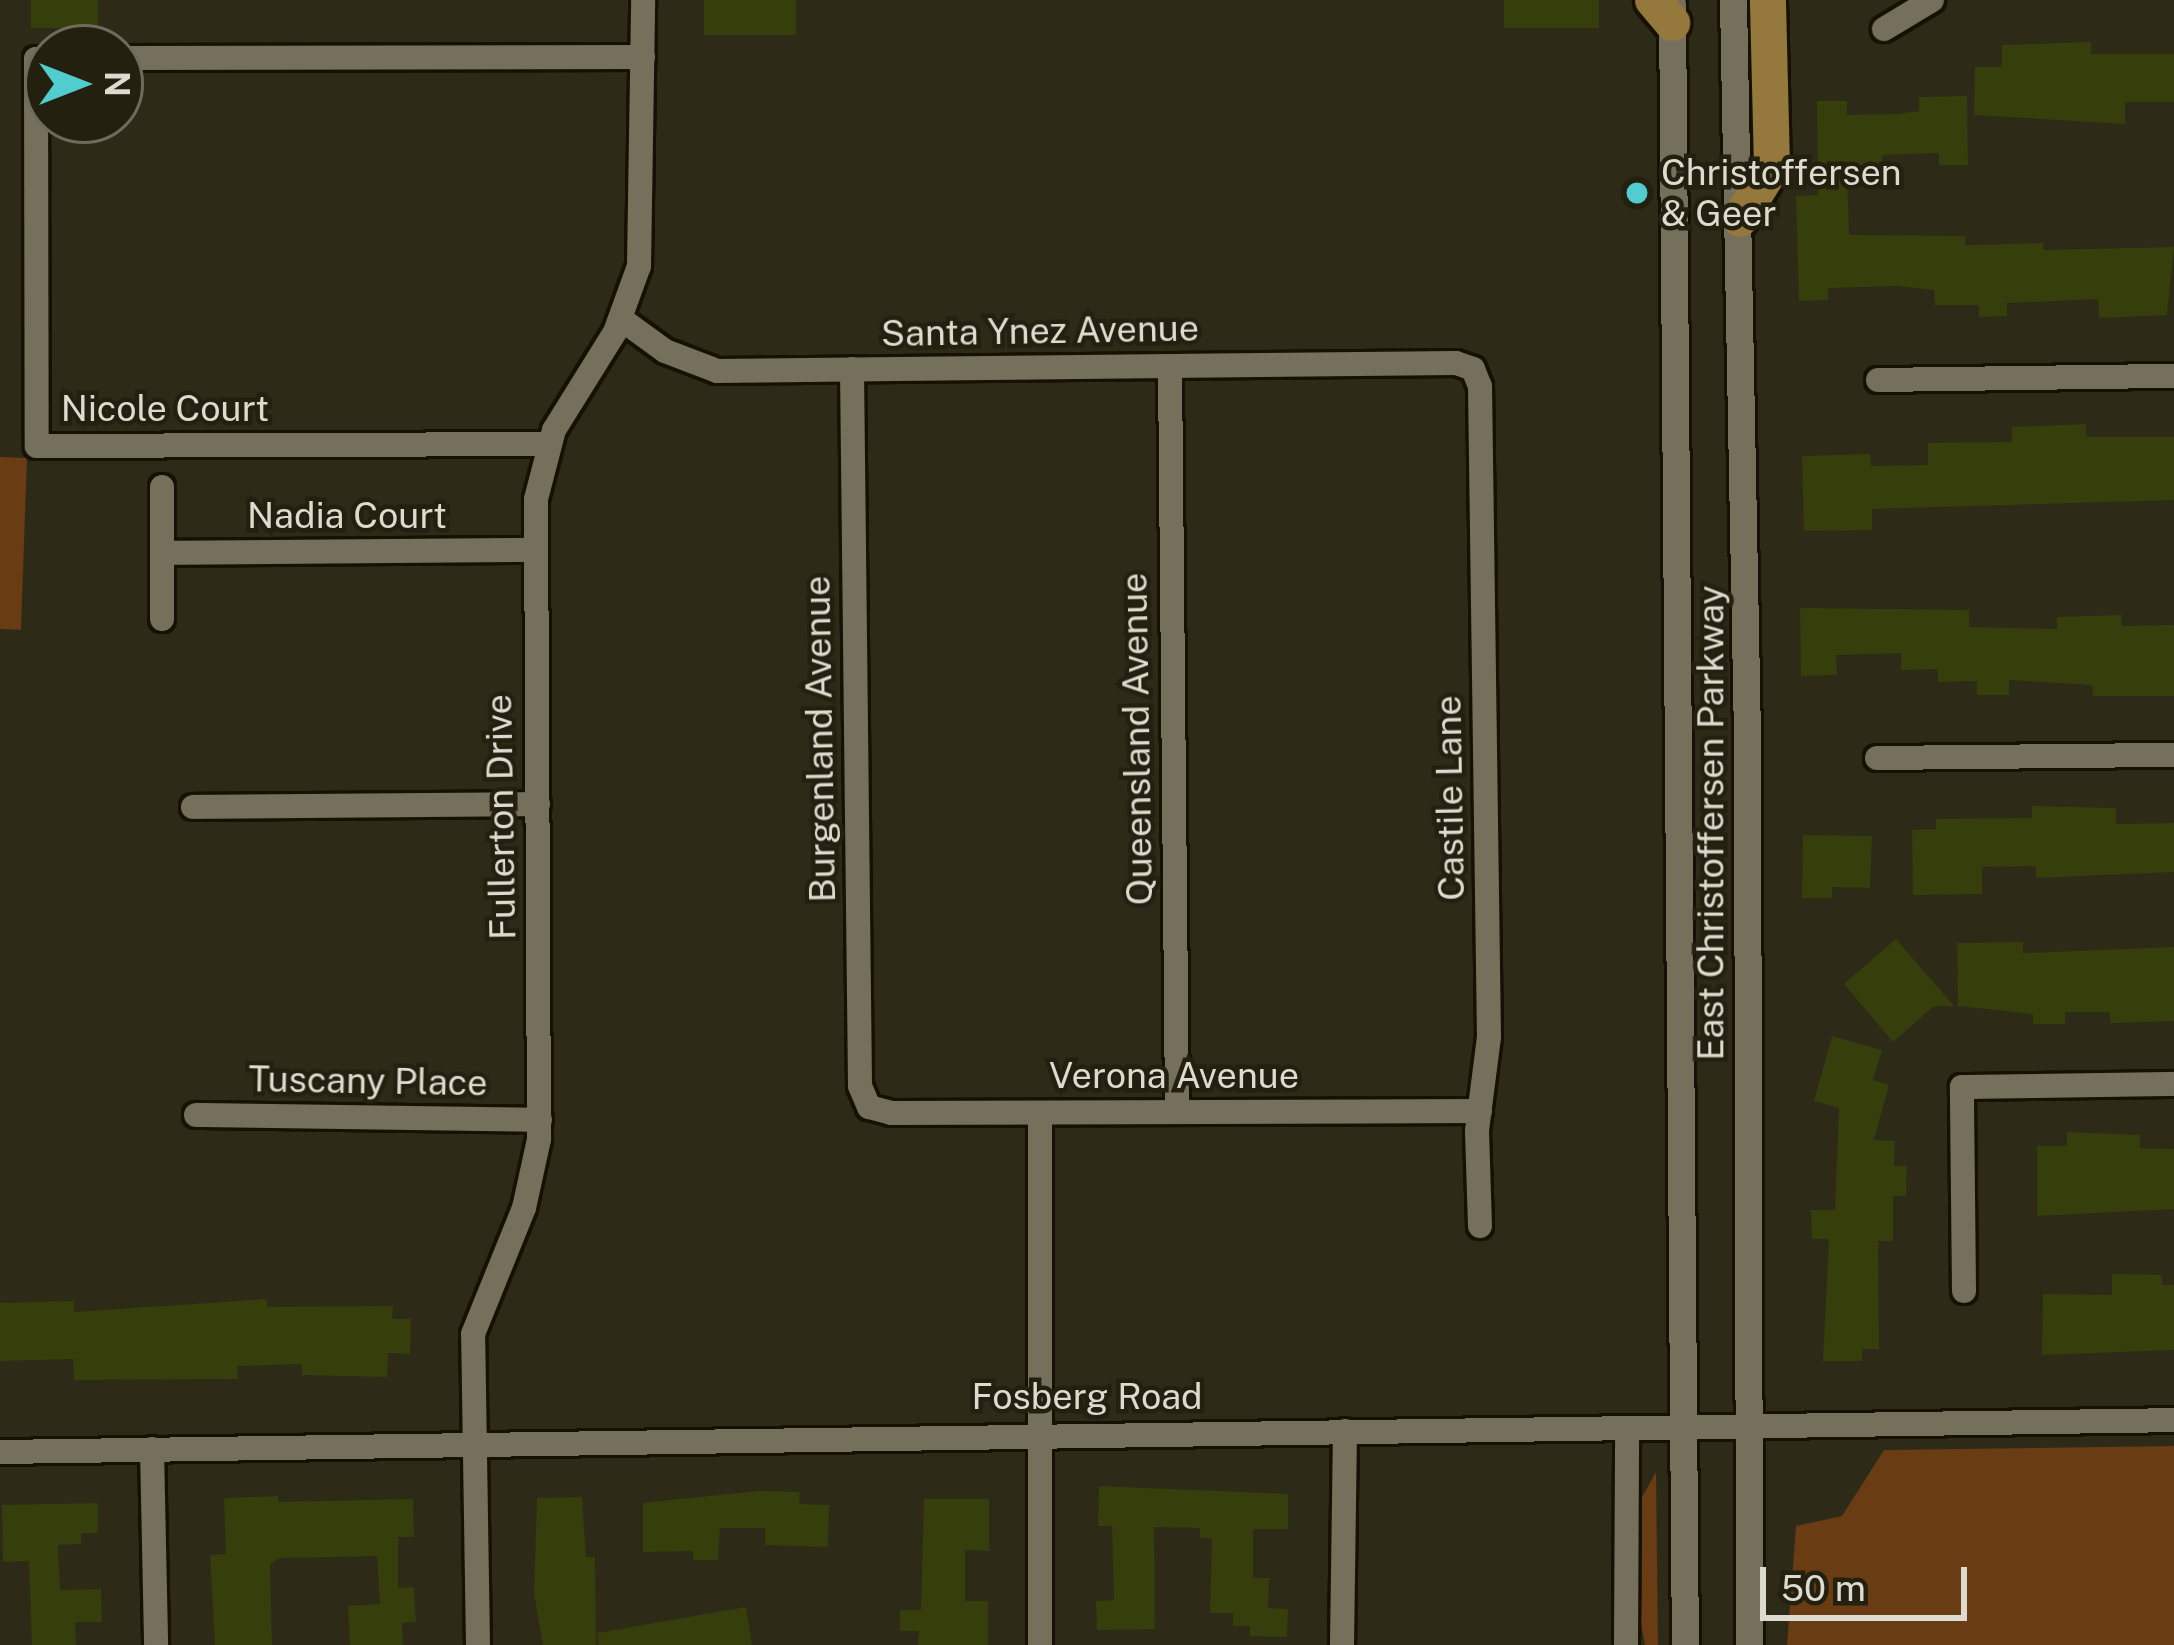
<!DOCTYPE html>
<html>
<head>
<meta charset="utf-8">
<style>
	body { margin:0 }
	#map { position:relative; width:2174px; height:1645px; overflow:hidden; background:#2d2a18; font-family:"Public Sans",sans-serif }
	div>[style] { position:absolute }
	.green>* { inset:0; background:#693c13; transform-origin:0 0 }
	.building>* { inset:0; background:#363e0c; transform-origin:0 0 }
	.roads { filter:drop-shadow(3px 0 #161203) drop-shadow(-3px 0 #161203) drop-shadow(0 3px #161203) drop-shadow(0 -3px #161203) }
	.minor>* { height:24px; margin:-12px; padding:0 12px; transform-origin:12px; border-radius:12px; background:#74705c }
	.tertiary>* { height:27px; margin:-13.5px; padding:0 13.5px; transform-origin:13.5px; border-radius:13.5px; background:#74705c }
	.primary>* { height:36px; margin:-18px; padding:0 18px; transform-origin:18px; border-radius:18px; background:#95783b }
	.dots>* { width:33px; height:33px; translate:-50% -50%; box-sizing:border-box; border:6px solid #24200f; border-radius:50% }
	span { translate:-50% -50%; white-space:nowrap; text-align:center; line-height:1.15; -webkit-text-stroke:9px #24200f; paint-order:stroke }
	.poi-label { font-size:36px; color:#dddbd0 }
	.left { translate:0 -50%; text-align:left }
	.street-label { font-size:36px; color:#dddbd0 }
	.north { position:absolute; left:24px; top:24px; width:120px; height:120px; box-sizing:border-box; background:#24200f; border:3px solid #6e6b5c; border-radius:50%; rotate:90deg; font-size:33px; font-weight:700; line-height:48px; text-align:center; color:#dddbd0 }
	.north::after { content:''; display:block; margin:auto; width:42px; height:54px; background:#52cdcf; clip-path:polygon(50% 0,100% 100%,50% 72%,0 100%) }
	.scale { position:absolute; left:1760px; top:1567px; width:207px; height:54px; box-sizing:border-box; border:6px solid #dddbd0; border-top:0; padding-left:15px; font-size:36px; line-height:42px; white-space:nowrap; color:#dddbd0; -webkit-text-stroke:9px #24200f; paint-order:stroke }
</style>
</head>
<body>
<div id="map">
	<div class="green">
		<i style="left:0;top:457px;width:27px;height:172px;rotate:2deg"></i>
		<i style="clip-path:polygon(2174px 1446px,2174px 1645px,1787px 1645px,1796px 1526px,1842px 1516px,1884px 1450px)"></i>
		<i style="clip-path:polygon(1656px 1472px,1658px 1645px,1645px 1645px,1636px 1597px,1637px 1506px)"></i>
	</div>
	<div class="building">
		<i style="left:31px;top:0;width:67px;height:28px"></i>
		<i style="left:704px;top:0;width:92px;height:35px"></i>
		<i style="left:1504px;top:0;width:95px;height:28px"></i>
		<i style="clip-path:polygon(2091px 42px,2091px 54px,2174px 54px,2174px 102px,2125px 102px,2125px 124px,1974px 115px,1975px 67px,2002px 67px,2002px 45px)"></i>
		<i style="clip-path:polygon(1967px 96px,1968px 165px,1939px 165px,1939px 153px,1882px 155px,1883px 175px,1847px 175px,1849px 235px,1965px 236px,1965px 245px,2043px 243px,2043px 250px,2174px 247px,2167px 315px,2099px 318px,2098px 299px,2007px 303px,2007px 316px,1979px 317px,1979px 305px,1935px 305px,1934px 290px,1898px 286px,1828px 288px,1828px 300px,1799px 301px,1796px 196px,1818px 195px,1817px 101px,1847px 101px,1847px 115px,1899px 114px,1919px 111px,1919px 97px)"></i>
		<i style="clip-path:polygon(2086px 424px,2086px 437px,2174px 437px,2174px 500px,1872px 509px,1872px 530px,1804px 531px,1802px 456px,1870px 454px,1871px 466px,1928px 465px,1928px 443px,2012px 442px,2012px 427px)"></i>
		<i style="clip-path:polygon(1800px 608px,1969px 610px,1969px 627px,2057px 629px,2057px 617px,2121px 615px,2122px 626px,2174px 625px,2174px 696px,2093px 696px,2092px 685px,2009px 680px,2009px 695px,1977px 695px,1977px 681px,1938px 682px,1938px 669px,1901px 670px,1901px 653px,1836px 655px,1837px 675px,1801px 676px)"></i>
		<i style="clip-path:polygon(2032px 806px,2116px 808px,2116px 824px,2174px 823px,2174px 872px,2036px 878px,2036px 866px,1982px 867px,1982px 894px,1913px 895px,1912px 830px,1936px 829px,1936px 819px,2032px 818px)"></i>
		<i style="clip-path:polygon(1803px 835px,1872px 836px,1870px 888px,1832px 887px,1832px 898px,1802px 898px)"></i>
		<i style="clip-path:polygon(1896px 939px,1954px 1006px,1934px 1006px,1893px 1042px,1844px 984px)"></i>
		<i style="clip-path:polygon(2023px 942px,2023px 953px,2174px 947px,2174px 1021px,2110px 1023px,2110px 1012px,2065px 1012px,2065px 1024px,2033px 1024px,2033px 1014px,1958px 1006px,1957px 943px)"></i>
		<i style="clip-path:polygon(1832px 1036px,1882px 1050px,1873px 1080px,1889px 1085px,1874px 1140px,1895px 1141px,1894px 1166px,1907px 1166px,1906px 1196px,1893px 1196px,1893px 1241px,1878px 1241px,1879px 1349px,1862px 1349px,1862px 1361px,1823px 1361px,1829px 1239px,1812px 1239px,1811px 1210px,1835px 1210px,1839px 1108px,1814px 1101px)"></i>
		<i style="clip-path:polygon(2067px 1132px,2140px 1135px,2140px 1148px,2174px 1149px,2174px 1209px,2037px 1216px,2037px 1146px,2067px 1146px)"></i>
		<i style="clip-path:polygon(2112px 1274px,2162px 1275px,2162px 1285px,2174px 1285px,2174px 1350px,2042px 1355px,2043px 1294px,2112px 1295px)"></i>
		<i style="clip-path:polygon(267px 1299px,267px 1307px,393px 1306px,392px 1319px,411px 1319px,410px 1354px,388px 1353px,387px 1377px,302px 1375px,302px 1364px,237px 1366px,238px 1379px,74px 1380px,73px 1359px,0 1361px,0 1303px,74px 1301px,74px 1312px)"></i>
		<i style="clip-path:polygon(1099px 1486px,1288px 1494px,1288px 1529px,1253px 1529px,1253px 1578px,1269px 1578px,1268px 1608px,1288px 1609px,1287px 1637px,1250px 1636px,1250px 1626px,1233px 1626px,1233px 1613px,1210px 1613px,1212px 1538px,1200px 1538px,1200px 1528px,1154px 1527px,1155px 1629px,1097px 1630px,1096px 1601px,1114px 1600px,1112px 1526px,1098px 1526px)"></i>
		<i style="clip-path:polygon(757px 1491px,800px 1492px,799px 1504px,829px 1505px,828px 1547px,765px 1545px,765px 1528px,720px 1528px,718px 1560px,693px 1560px,693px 1551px,643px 1552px,643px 1503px)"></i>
		<i style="clip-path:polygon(278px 1496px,278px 1502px,413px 1499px,414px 1537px,398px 1537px,398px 1588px,414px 1587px,416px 1622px,402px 1623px,403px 1645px,350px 1645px,348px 1606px,380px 1604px,377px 1556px,280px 1558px,270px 1564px,272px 1645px,215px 1645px,210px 1555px,226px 1554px,224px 1498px)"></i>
		<i style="clip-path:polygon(582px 1497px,586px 1557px,595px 1557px,596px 1645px,543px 1645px,534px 1594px,537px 1498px)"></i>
		<i style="clip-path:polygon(924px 1499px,989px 1499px,989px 1551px,965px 1550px,965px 1601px,988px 1601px,988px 1645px,918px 1645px,919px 1631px,900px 1631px,900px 1610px,921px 1610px)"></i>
		<i style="clip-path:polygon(98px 1503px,98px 1533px,81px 1533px,81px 1544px,58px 1545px,60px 1590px,101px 1589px,102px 1622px,75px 1622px,76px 1645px,32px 1645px,29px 1561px,3px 1562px,2px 1505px)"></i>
		<i style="clip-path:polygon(746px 1607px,752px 1645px,598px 1645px,597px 1633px)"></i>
	</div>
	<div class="roads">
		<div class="minor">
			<i style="left:1884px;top:29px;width:56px;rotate:-31.1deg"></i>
			<i style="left:120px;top:58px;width:523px;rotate:-0.11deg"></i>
			<i style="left:48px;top:59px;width:12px;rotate:180deg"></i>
			<i style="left:36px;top:59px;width:387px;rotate:89.9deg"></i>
			<i style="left:37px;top:446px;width:511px;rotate:-0.22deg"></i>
			<i style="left:621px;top:319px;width:54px;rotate:36deg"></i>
			<i style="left:665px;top:351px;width:56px;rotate:21deg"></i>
			<i style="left:717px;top:371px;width:739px;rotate:-0.62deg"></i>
			<i style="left:1456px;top:363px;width:18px;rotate:19deg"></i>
			<i style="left:1473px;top:369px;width:18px;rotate:68deg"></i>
			<i style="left:1480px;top:386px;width:651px;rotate:89.21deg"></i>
			<i style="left:1489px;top:1037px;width:95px;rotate:97.3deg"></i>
			<i style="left:1477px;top:1131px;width:95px;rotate:88.2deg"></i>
			<i style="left:1170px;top:366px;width:746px;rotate:89.46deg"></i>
			<i style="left:852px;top:369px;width:717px;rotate:89.36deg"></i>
			<i style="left:860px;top:1086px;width:23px;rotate:67deg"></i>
			<i style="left:869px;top:1107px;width:23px;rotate:15deg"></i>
			<i style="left:891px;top:1113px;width:589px;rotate:-0.19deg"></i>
			<i style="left:1878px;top:380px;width:296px;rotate:-0.8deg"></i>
			<i style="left:162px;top:553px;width:371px;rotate:-0.5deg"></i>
			<i style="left:162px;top:619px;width:132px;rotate:-90deg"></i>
			<i style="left:1877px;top:758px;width:297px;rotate:-0.6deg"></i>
			<i style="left:193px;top:807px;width:345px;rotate:-0.5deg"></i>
			<i style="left:1040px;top:1113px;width:532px;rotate:90deg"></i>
			<i style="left:196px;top:1115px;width:344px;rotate:0.8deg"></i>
			<i style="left:1964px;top:1291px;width:204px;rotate:-90.6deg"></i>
			<i style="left:1962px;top:1087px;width:212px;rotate:-0.8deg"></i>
			<i style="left:152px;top:1449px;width:196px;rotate:88.8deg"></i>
			<i style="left:0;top:1452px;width:2174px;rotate:-0.84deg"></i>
			<i style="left:478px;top:1645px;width:311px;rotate:-90.9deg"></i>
			<i style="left:473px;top:1334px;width:136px;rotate:-68deg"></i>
			<i style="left:524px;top:1208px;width:71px;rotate:-77.7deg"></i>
			<i style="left:539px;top:1139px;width:640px;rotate:-90.27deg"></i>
			<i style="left:536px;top:499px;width:71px;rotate:-75.4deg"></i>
			<i style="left:554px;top:430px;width:115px;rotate:-58.1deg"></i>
			<i style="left:615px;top:332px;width:70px;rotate:-70deg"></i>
			<i style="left:639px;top:266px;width:266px;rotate:-89.1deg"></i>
			<i style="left:1342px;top:1645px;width:214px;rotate:-89.2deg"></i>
			<i style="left:1626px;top:1645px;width:217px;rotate:-89.7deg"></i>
		</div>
		<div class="tertiary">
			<i style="left:1733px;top:0;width:733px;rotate:88.91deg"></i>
			<i style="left:1747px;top:733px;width:912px;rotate:89.87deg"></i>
			<i style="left:1672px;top:4px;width:1641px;rotate:89.55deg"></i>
		</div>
		<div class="primary">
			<i style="left:1653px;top:0;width:30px;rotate:50deg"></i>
			<i style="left:1740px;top:219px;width:61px;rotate:-58.4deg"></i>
			<i style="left:1772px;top:167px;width:167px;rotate:-91.4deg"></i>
		</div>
	</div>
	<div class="dots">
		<i style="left:1637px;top:193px;background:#52cdcf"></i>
	</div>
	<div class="poi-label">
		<span class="left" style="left:1661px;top:193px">Christoffersen<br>&amp; Geer</span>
	</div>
	<div class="street-label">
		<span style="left:1040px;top:331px;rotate:-1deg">Santa Ynez Avenue</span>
		<span style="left:165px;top:409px">Nicole Court</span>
		<span style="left:347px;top:516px">Nadia Court</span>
		<span style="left:820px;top:739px;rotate:-91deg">Burgenland Avenue</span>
		<span style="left:1137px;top:739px;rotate:-91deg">Queensland Avenue</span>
		<span style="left:1450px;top:798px;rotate:-91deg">Castile Lane</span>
		<span style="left:501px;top:817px;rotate:-91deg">Fullerton Drive</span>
		<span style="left:1711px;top:823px;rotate:-90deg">East Christoffersen Parkway</span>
		<span style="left:1174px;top:1076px">Verona Avenue</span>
		<span style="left:368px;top:1081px;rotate:1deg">Tuscany Place</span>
		<span style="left:1087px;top:1397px">Fosberg Road</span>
	</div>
	<div class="north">N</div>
	<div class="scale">50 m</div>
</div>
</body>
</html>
